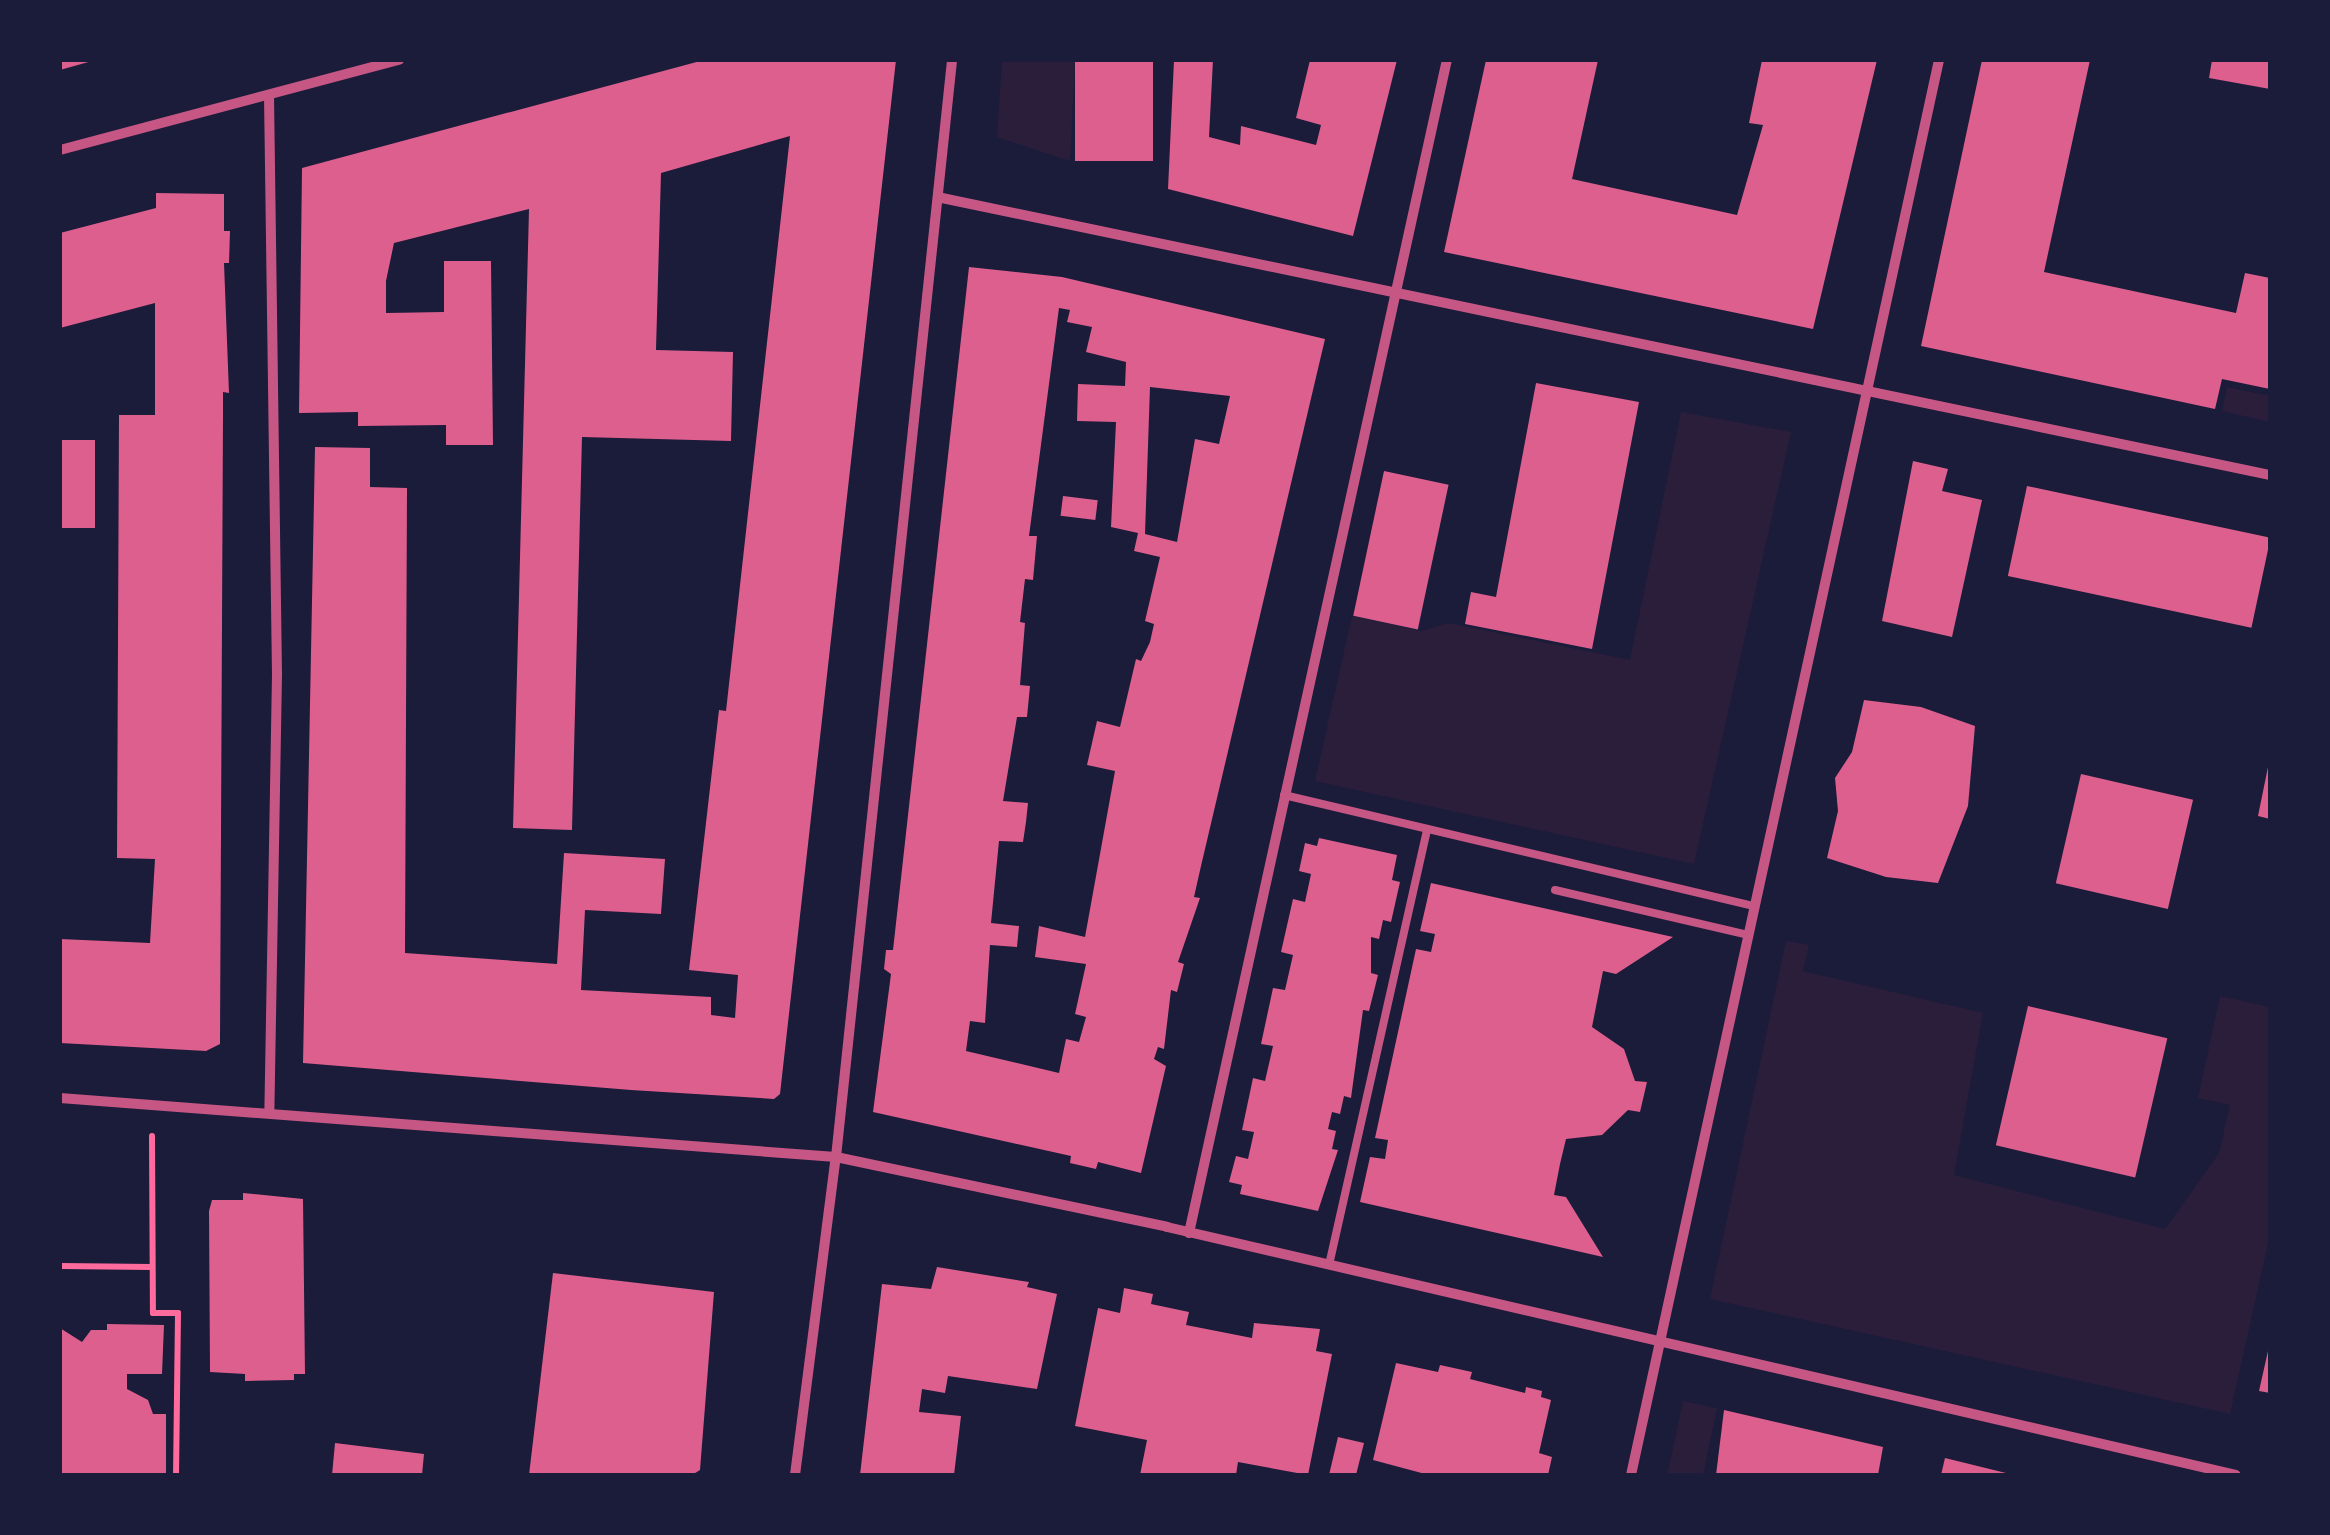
<!DOCTYPE html>
<html>
<head>
<meta charset="utf-8">
<style>
	body { margin:0 }
	#map { position:relative; width:2330px; height:1535px; overflow:hidden; background:#1b1b3a; font-family:"IBM Plex Serif",serif }
	div>[style] { position:absolute }
	.green>* { inset:0; background:#2a1e3b; transform-origin:0 0 }
	.building>* { inset:0; background:#dd5f8e; transform-origin:0 0 }
	.path>* { height:6px; margin:-3px; padding:0 3px; transform-origin:3px; border-radius:3px; background:#ff6b9d }
	.service>* { height:8px; margin:-4px; padding:0 4px; transform-origin:4px; border-radius:4px; background:#c65784 }
	.minor>* { height:10px; margin:-5px; padding:0 5px; transform-origin:5px; border-radius:5px; background:#c65784 }
	span { translate:-50% -50%; white-space:nowrap; text-align:center; line-height:1.15; -webkit-text-stroke:10px #1b1b3a; paint-order:stroke }
	.frame { position:absolute; inset:0; border:62px solid #1b1b3a; pointer-events:none }
</style>
</head>
<body>
<div id="map">
	<div class="green">
		<i style="clip-path:polygon(1002px 62px,1075px 62px,1070px 161px,997px 137px)"></i>
		<i style="clip-path:polygon(2227px 387px,2270px 396px,2270px 422px,2222px 411px)"></i>
		<i style="clip-path:polygon(1681px 412px,1791px 432px,1694px 864px,1315px 781px,1352px 616px,1421px 631px,1449px 623px,1630px 660px)"></i>
		<i style="clip-path:polygon(1786px 941px,1809px 945px,1803px 971px,1983px 1013px,1954px 1175px,2165px 1229px,2219px 1153px,2230px 1105px,2198px 1098px,2220px 996px,2270px 1007px,2270px 1235px,2230px 1414px,1710px 1299px)"></i>
		<i style="left:1683px;top:1401px;width:35px;height:76px;rotate:12deg"></i>
	</div>
	<div class="building">
		<i style="clip-path:polygon(60px 60px,92px 60px,92px 61px,60px 70px)"></i>
		<i style="clip-path:polygon(704px 60px,896px 60px,780px 1094px,774px 1099px,631px 1090px,303px 1063px,315px 447px,370px 448px,370px 487px,407px 488px,405px 953px,557px 964px,564px 853px,665px 859px,661px 914px,585px 910px,581px 990px,711px 997px,711px 1015px,735px 1018px,738px 975px,689px 970px,719px 710px,726px 711px,790px 136px,661px 173px,656px 350px,733px 352px,731px 441px,582px 437px,572px 830px,513px 828px,529px 209px,394px 243px,386px 281px,386px 313px,444px 312px,444px 261px,491px 261px,493px 445px,446px 445px,446px 425px,358px 426px,358px 412px,299px 413px,302px 168px)"></i>
		<i style="left:1075px;top:60px;width:78px;height:101px"></i>
		<i style="clip-path:polygon(1174px 60px,1213px 60px,1209px 137px,1240px 145px,1241px 126px,1316px 145px,1321px 125px,1296px 118px,1310px 60px,1397px 60px,1353px 236px,1168px 189px)"></i>
		<i style="clip-path:polygon(1486px 60px,1598px 60px,1572px 179px,1737px 215px,1763px 125px,1749px 123px,1762px 60px,1877px 60px,1813px 329px,1444px 252px)"></i>
		<i style="clip-path:polygon(1982px 60px,2090px 60px,2044px 272px,2236px 313px,2245px 273px,2270px 278px,2270px 389px,2222px 379px,2215px 409px,1921px 346px)"></i>
		<i style="clip-path:polygon(2212px 60px,2270px 60px,2270px 89px,2209px 78px)"></i>
		<i style="clip-path:polygon(156px 193px,224px 194px,224px 231px,230px 231px,229px 263px,224px 263px,229px 393px,223px 392px,223px 415px,220px 1044px,206px 1051px,60px 1043px,60px 939px,150px 943px,155px 859px,117px 858px,119px 415px,155px 415px,155px 303px,60px 328px,60px 233px,156px 208px)"></i>
		<i style="clip-path:polygon(evenodd,969px 267px,1062px 277px,1325px 339px,1201px 866px,1194px 897px,1200px 898px,1178px 962px,1184px 964px,1177px 992px,1171px 990px,1164px 1049px,1158px 1047px,1154px 1059px,1166px 1066px,1141px 1173px,1098px 1162px,1096px 1169px,1070px 1163px,1071px 1156px,873px 1112px,891px 974px,884px 969px,886px 950px,893px 950px,969px 267px,1059px 308px,1070px 310px,1067px 322px,1092px 327px,1086px 352px,1126px 362px,1125px 386px,1078px 384px,1077px 421px,1116px 422px,1111px 527px,1138px 533px,1134px 551px,1160px 557px,1145px 621px,1154px 624px,1150px 642px,1141px 661px,1136px 659px,1120px 727px,1097px 721px,1087px 765px,1115px 771px,1085px 937px,1039px 926px,1035px 957px,1086px 964px,1075px 1014px,1086px 1017px,1079px 1042px,1066px 1039px,1059px 1073px,966px 1051px,970px 1021px,985px 1023px,990px 945px,1017px 947px,1019px 926px,991px 923px,999px 841px,1023px 842px,1026px 822px,1028px 803px,1003px 801px,1017px 717px,1027px 717px,1030px 686px,1020px 685px,1025px 623px,1020px 622px,1025px 579px,1033px 580px,1037px 536px,1029px 536px,1059px 308px,969px 267px,1150px 387px,1230px 396px,1219px 444px,1195px 439px,1177px 542px,1145px 534px,1150px 387px)"></i>
		<i style="clip-path:polygon(1536px 383px,1639px 402px,1592px 649px,1465px 624px,1471px 592px,1496px 597px)"></i>
		<i style="left:60px;top:440px;width:35px;height:88px"></i>
		<i style="clip-path:polygon(1913px 461px,1948px 469px,1942px 491px,1982px 500px,1952px 637px,1882px 621px)"></i>
		<i style="left:1384px;top:471px;width:66px;height:148px;rotate:12deg"></i>
		<i style="left:2027px;top:486px;width:249px;height:92px;rotate:12deg"></i>
		<i style="left:1063px;top:496px;width:35px;height:20px;rotate:7deg"></i>
		<i style="clip-path:polygon(1864px 700px,1921px 707px,1975px 726px,1968px 806px,1938px 883px,1886px 877px,1827px 858px,1838px 811px,1835px 778px,1852px 752px)"></i>
		<i style="clip-path:polygon(2268px 767px,2270px 767px,2270px 819px,2258px 816px)"></i>
		<i style="left:2081px;top:774px;width:115px;height:112px;rotate:13deg"></i>
		<i style="clip-path:polygon(1319px 838px,1397px 855px,1392px 880px,1400px 882px,1391px 922px,1383px 920px,1379px 939px,1371px 937px,1371px 973px,1378px 975px,1369px 1011px,1363px 1010px,1351px 1098px,1344px 1096px,1340px 1114px,1332px 1112px,1328px 1129px,1336px 1131px,1332px 1149px,1338px 1150px,1318px 1211px,1240px 1194px,1242px 1185px,1229px 1182px,1236px 1156px,1248px 1159px,1254px 1132px,1242px 1130px,1253px 1078px,1265px 1081px,1273px 1046px,1261px 1044px,1273px 988px,1285px 990px,1293px 955px,1281px 952px,1293px 899px,1305px 902px,1311px 874px,1299px 871px,1305px 843px,1317px 846px)"></i>
		<i style="clip-path:polygon(1431px 883px,1673px 937px,1616px 974px,1603px 971px,1592px 1027px,1624px 1049px,1635px 1081px,1647px 1082px,1640px 1112px,1628px 1110px,1602px 1135px,1566px 1139px,1560px 1164px,1554px 1195px,1566px 1197px,1603px 1257px,1360px 1202px,1370px 1157px,1385px 1159px,1388px 1140px,1375px 1138px,1416px 949px,1431px 952px,1435px 934px,1420px 931px)"></i>
		<i style="left:2028px;top:1006px;width:143px;height:143px;rotate:13deg"></i>
		<i style="clip-path:polygon(243px 1193px,303px 1199px,305px 1374px,294px 1374px,294px 1380px,245px 1381px,245px 1374px,210px 1372px,209px 1211px,212px 1200px,243px 1200px)"></i>
		<i style="clip-path:polygon(937px 1267px,1029px 1282px,1027px 1287px,1057px 1294px,1037px 1389px,948px 1376px,945px 1393px,922px 1389px,919px 1412px,961px 1416px,954px 1475px,860px 1475px,882px 1284px,931px 1289px)"></i>
		<i style="clip-path:polygon(553px 1273px,714px 1292px,700px 1470px,692px 1475px,529px 1475px)"></i>
		<i style="clip-path:polygon(1124px 1288px,1153px 1294px,1151px 1304px,1189px 1312px,1186px 1325px,1252px 1338px,1254px 1323px,1320px 1329px,1316px 1351px,1332px 1354px,1308px 1475px,1238px 1462px,1236px 1475px,1140px 1475px,1147px 1440px,1075px 1426px,1098px 1308px,1120px 1313px)"></i>
		<i style="clip-path:polygon(107px 1324px,164px 1325px,162px 1374px,127px 1374px,127px 1389px,148px 1400px,153px 1414px,166px 1414px,166px 1475px,60px 1475px,60px 1328px,82px 1342px,91px 1330px,107px 1330px)"></i>
		<i style="clip-path:polygon(2268px 1351px,2270px 1351px,2270px 1393px,2259px 1391px)"></i>
		<i style="clip-path:polygon(1396px 1363px,1438px 1372px,1440px 1365px,1472px 1372px,1470px 1379px,1525px 1393px,1526px 1387px,1542px 1391px,1541px 1397px,1551px 1400px,1539px 1453px,1552px 1457px,1548px 1475px,1429px 1475px,1373px 1460px)"></i>
		<i style="clip-path:polygon(1724px 1410px,1883px 1447px,1878px 1475px,1716px 1475px)"></i>
		<i style="clip-path:polygon(1338px 1437px,1364px 1443px,1356px 1475px,1329px 1475px)"></i>
		<i style="clip-path:polygon(335px 1443px,424px 1454px,422px 1475px,332px 1475px)"></i>
		<i style="clip-path:polygon(1945px 1458px,2010px 1474px,2010px 1475px,1941px 1475px)"></i>
	</div>
	<div class="path">
		<i style="left:152px;top:1136px;width:177px;rotate:89.7deg"></i>
		<i style="left:153px;top:1313px;width:25px"></i>
		<i style="left:178px;top:1313px;width:162px;rotate:90.7deg"></i>
		<i style="left:60px;top:1266px;width:92px;rotate:0.6deg"></i>
	</div>
	<div class="service">
		<i style="left:1284px;top:795px;width:483px;rotate:13.3deg"></i>
		<i style="left:1555px;top:890px;width:198px;rotate:13.1deg"></i>
		<i style="left:1329px;top:1265px;width:447px;rotate:-77.3deg"></i>
	</div>
	<div class="minor">
		<i style="left:269px;top:95px;width:579px;rotate:89.21deg"></i>
		<i style="left:277px;top:674px;width:439px;rotate:91deg"></i>
		<i style="left:60px;top:150px;width:351px;rotate:-14.9deg"></i>
		<i style="left:942px;top:198px;width:1357px;rotate:11.78deg"></i>
		<i style="left:60px;top:1098px;width:778px;rotate:4.35deg"></i>
		<i style="left:836px;top:1157px;width:338px;rotate:11.9deg"></i>
		<i style="left:1167px;top:1227px;width:1097px;rotate:13.06deg"></i>
		<i style="left:1189px;top:1233px;width:1201px;rotate:-77.6deg"></i>
		<i style="left:795px;top:1475px;width:321px;rotate:-82.7deg"></i>
		<i style="left:836px;top:1157px;width:1103px;rotate:-83.96deg"></i>
		<i style="left:1631px;top:1475px;width:1448px;rotate:-77.72deg"></i>
	</div>
	<div class="frame"></div>
</div>
</body>
</html>
